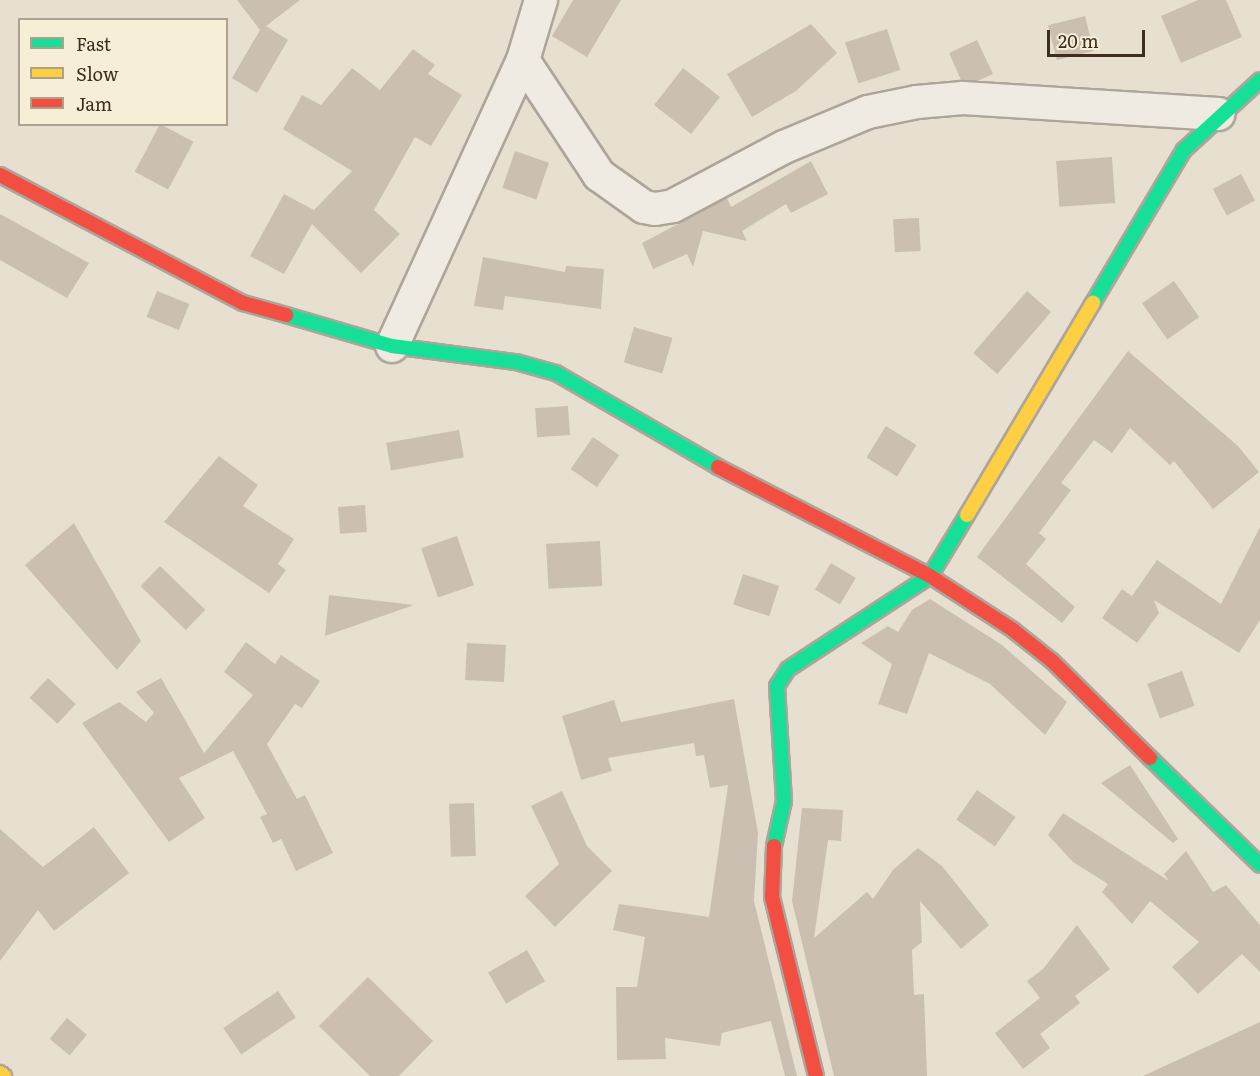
<!DOCTYPE html>
<html>
<head>
<meta charset="utf-8">
<style>
	body { margin:0 }
	#map { position:relative; width:1260px; height:1076px; overflow:hidden; background:#e7e0d1; font-family:Literata,serif }
	div>[style] { position:absolute }
	.building>* { inset:0; background:#cbbfb2; transform-origin:0 0 }
	.roads { filter:drop-shadow(2px 0 #ada599) drop-shadow(-2px 0 #ada599) drop-shadow(0 2px #ada599) drop-shadow(0 -2px #ada599) }
	.street>* { height:32px; margin:-16px; padding:0 16px; transform-origin:16px; border-radius:16px; background:#efebe3 }
	.fast>* { height:14px; margin:-7px; padding:0 7px; transform-origin:7px; border-radius:7px; background:#16e098 }
	.slow>* { height:14px; margin:-7px; padding:0 7px; transform-origin:7px; border-radius:7px; background:#ffcf43 }
	.jam>* { height:14px; margin:-7px; padding:0 7px; transform-origin:7px; border-radius:7px; background:#f24e42 }
	span { translate:-50% -50%; white-space:nowrap; text-align:center; line-height:1.15; -webkit-text-stroke:4.5px #f7eed8; paint-order:stroke }
	.legend { position:absolute; left:18px; top:18px; width:210px; height:108px; box-sizing:border-box; background:#f7eed8; border:2px solid #ada18e; margin:0; padding:8px 10px; list-style:none; font-size:18px; color:#3d2e20 }
	.legend li { display:flex; align-items:center; gap:12px; height:30px }
	.legend b { width:30px; border:2px solid #ada18e }
	.scale { position:absolute; left:1047px; top:30px; width:98px; height:27px; box-sizing:border-box; border:3px solid #3d2e20; border-top:0; padding-left:8px; font-size:18px; line-height:21px; white-space:nowrap; color:#3d2e20; -webkit-text-stroke:4px #f7eed8; paint-order:stroke }
</style>
</head>
<body>
<div id="map">
	<div class="building">
		<i style="clip-path:polygon(237px 0,300px 0,266px 26px,288px 40px,257px 93px,232px 78px,260px 30px)"></i>
		<i style="clip-path:polygon(573px 0,621px 0,587px 57px,552px 36px)"></i>
		<i style="clip-path:polygon(1198px 0,1226px 0,1242px 37px,1181px 63px,1161px 16px)"></i>
		<i style="left:1085px;top:16px;width:36px;height:38px;rotate:76deg"></i>
		<i style="clip-path:polygon(811px 24px,837px 53px,796px 91px,752px 117px,727px 74px)"></i>
		<i style="left:887px;top:29px;width:43px;height:44px;rotate:72deg"></i>
		<i style="clip-path:polygon(977px 40px,993px 74px,977px 81px,961px 80px,949px 53px)"></i>
		<i style="clip-path:polygon(413px 49px,435px 65px,428px 74px,462px 95px,431px 146px,415px 137px,374px 210px,400px 234px,361px 273px,312px 224px,284px 274px,250px 256px,284px 194px,314px 210px,352px 171px,283px 129px,302px 95px,321px 105px,352px 68px,380px 90px)"></i>
		<i style="left:683px;top:68px;width:47px;height:47px;rotate:38deg"></i>
		<i style="left:160px;top:124px;width:38px;height:54px;rotate:28deg"></i>
		<i style="left:515px;top:151px;width:36px;height:39px;rotate:19deg"></i>
		<i style="left:1112px;top:157px;width:46px;height:56px;rotate:86deg"></i>
		<i style="clip-path:polygon(811px 161px,828px 194px,791px 213px,786px 204px,742px 231px,747px 241px,703px 231px,693px 267px,687px 254px,653px 269px,642px 243px,727px 198px,731px 207px)"></i>
		<i style="left:1241px;top:174px;width:30px;height:32px;rotate:62deg"></i>
		<i style="clip-path:polygon(0 214px,89px 263px,67px 298px,0 260px)"></i>
		<i style="left:919px;top:218px;width:33px;height:26px;rotate:87deg"></i>
		<i style="clip-path:polygon(483px 257px,565px 272px,566px 266px,604px 269px,601px 309px,505px 296px,503px 310px,474px 306px)"></i>
		<i style="left:1174px;top:281px;width:44px;height:39px;rotate:55deg"></i>
		<i style="left:157px;top:291px;width:35px;height:28px;rotate:22deg"></i>
		<i style="left:1027px;top:291px;width:32px;height:82px;rotate:41deg"></i>
		<i style="left:634px;top:327px;width:40px;height:37px;rotate:16deg"></i>
		<i style="clip-path:polygon(1128px 351px,1238px 446px,1259px 472px,1213px 509px,1174px 461px,1170px 465px,1130px 428px,1112px 453px,1094px 440px,1061px 483px,1071px 490px,1039px 533px,1046px 539px,1026px 564px,1075px 607px,1062px 623px,977px 557px)"></i>
		<i style="left:568px;top:406px;width:29px;height:33px;rotate:86deg"></i>
		<i style="left:886px;top:426px;width:36px;height:37px;rotate:32deg"></i>
		<i style="left:459px;top:430px;width:28px;height:74px;rotate:80deg"></i>
		<i style="left:593px;top:437px;width:32px;height:39px;rotate:35deg"></i>
		<i style="clip-path:polygon(219px 456px,258px 485px,243px 506px,294px 539px,278px 564px,286px 570px,269px 593px,164px 522px)"></i>
		<i style="left:365px;top:505px;width:27px;height:27px;rotate:86deg"></i>
		<i style="clip-path:polygon(74px 523px,141px 641px,117px 670px,25px 565px)"></i>
		<i style="clip-path:polygon(1260px 527px,1260px 620px,1239px 653px,1154px 600px,1159px 613px,1137px 643px,1102px 618px,1122px 589px,1132px 596px,1157px 560px,1221px 604px)"></i>
		<i style="left:457px;top:536px;width:52px;height:38px;rotate:71deg"></i>
		<i style="left:600px;top:541px;width:45px;height:54px;rotate:87deg"></i>
		<i style="left:831px;top:563px;width:29px;height:31px;rotate:31deg"></i>
		<i style="left:160px;top:566px;width:63px;height:28px;rotate:44deg"></i>
		<i style="left:743px;top:574px;width:38px;height:32px;rotate:18deg"></i>
		<i style="clip-path:polygon(329px 595px,414px 605px,325px 636px)"></i>
		<i style="clip-path:polygon(930px 599px,1002px 645px,1067px 702px,1045px 735px,990px 684px,929px 653px,907px 714px,878px 704px,892px 664px,861px 643px,888px 626px,898px 632px,912px 610px)"></i>
		<i style="clip-path:polygon(246px 642px,275px 664px,281px 655px,320px 681px,302px 708px,295px 704px,267px 744px,297px 799px,305px 795px,333px 853px,296px 871px,281px 839px,273px 843px,260px 817px,267px 814px,233px 751px,179px 778px,205px 818px,169px 842px,82px 723px,119px 702px,146px 722px,154px 713px,136px 692px,161px 678px,204px 753px,253px 695px,224px 672px)"></i>
		<i style="left:467px;top:643px;width:39px;height:37px;rotate:3deg"></i>
		<i style="left:1182px;top:671px;width:37px;height:37px;rotate:70deg"></i>
		<i style="left:48px;top:678px;width:38px;height:27px;rotate:43deg"></i>
		<i style="clip-path:polygon(734px 699px,758px 833px,754px 901px,797px 1076px,785px 1076px,771px 1021px,722px 1033px,720px 1046px,665px 1038px,666px 1059px,617px 1060px,616px 987px,637px 987px,645px 937px,613px 930px,619px 904px,709px 917px,728px 785px,710px 788px,704px 755px,696px 756px,694px 743px,608px 758px,612px 771px,581px 780px,562px 716px,614px 700px,621px 722px)"></i>
		<i style="clip-path:polygon(1130px 765px,1178px 839px,1173px 843px,1101px 783px)"></i>
		<i style="left:977px;top:790px;width:47px;height:36px;rotate:35deg"></i>
		<i style="clip-path:polygon(562px 791px,587px 846px,612px 871px,555px 927px,525px 896px,559px 864px,531px 806px)"></i>
		<i style="left:474px;top:803px;width:53px;height:25px;rotate:88deg"></i>
		<i style="clip-path:polygon(802px 808px,843px 810px,841px 841px,828px 840px,814px 938px,867px 892px,873px 899px,893px 870px,918px 848px,942px 866px,989px 925px,961px 949px,920px 901px,922px 942px,912px 950px,914px 995px,924px 994px,927px 1076px,834px 1076px,792px 901px)"></i>
		<i style="clip-path:polygon(1063px 813px,1169px 881px,1164px 874px,1186px 851px,1213px 892px,1226px 885px,1260px 925px,1260px 972px,1242px 954px,1198px 994px,1172px 967px,1199px 942px,1150px 901px,1132px 924px,1102px 892px,1108px 884px,1073px 862px,1048px 835px)"></i>
		<i style="clip-path:polygon(94px 827px,129px 873px,54px 931px,38px 910px,0 961px,0 829px,43px 867px)"></i>
		<i style="clip-path:polygon(1077px 925px,1110px 969px,1075px 996px,1080px 1003px,1040px 1034px,1050px 1048px,1023px 1069px,995px 1033px,1040px 998px,1027px 981px,1043px 969px)"></i>
		<i style="left:527px;top:950px;width:36px;height:45px;rotate:60deg"></i>
		<i style="clip-path:polygon(368px 977px,433px 1041px,399px 1076px,370px 1076px,319px 1026px)"></i>
		<i style="left:278px;top:991px;width:32px;height:66px;rotate:56deg"></i>
		<i style="left:67px;top:1018px;width:26px;height:27px;rotate:40deg"></i>
		<i style="clip-path:polygon(1260px 1022px,1260px 1076px,1143px 1076px)"></i>
	</div>
	<div class="roads">
		<div class="street">
			<i style="left:523px;top:60px;width:138px;rotate:56.5deg"></i>
			<i style="left:599px;top:175px;width:55px;rotate:35.4deg"></i>
			<i style="left:644px;top:207px;width:11px;rotate:10deg"></i>
			<i style="left:655px;top:209px;width:18px;rotate:-9deg"></i>
			<i style="left:673px;top:206px;width:126px;rotate:-28deg"></i>
			<i style="left:784px;top:147px;width:91px;rotate:-22.6deg"></i>
			<i style="left:868px;top:112px;width:50px;rotate:-11.5deg"></i>
			<i style="left:917px;top:102px;width:46px;rotate:-5deg"></i>
			<i style="left:963px;top:98px;width:256px;rotate:3.6deg"></i>
			<i style="left:392px;top:346px;width:315px;rotate:-65.4deg"></i>
			<i style="left:523px;top:60px;width:63px;rotate:-73.3deg"></i>
		</div>
		<div class="fast">
			<i style="left:1093px;top:303px;width:178px;rotate:-59.3deg"></i>
			<i style="left:1184px;top:150px;width:103px;rotate:-42.6deg"></i>
			<i style="left:286px;top:315px;width:110px;rotate:16.3deg"></i>
			<i style="left:392px;top:346px;width:125px;rotate:7.4deg"></i>
			<i style="left:516px;top:362px;width:41px;rotate:15.4deg"></i>
			<i style="left:556px;top:373px;width:187px;rotate:30.1deg"></i>
			<i style="left:1150px;top:758px;width:153px;rotate:44.2deg"></i>
			<i style="left:774px;top:846px;width:46px;rotate:-77.5deg"></i>
			<i style="left:784px;top:801px;width:115px;rotate:-93.5deg"></i>
			<i style="left:777px;top:686px;width:20px;rotate:-57deg"></i>
			<i style="left:788px;top:669px;width:170px;rotate:-33.2deg"></i>
			<i style="left:930px;top:576px;width:71px;rotate:-58.8deg"></i>
		</div>
		<div class="slow">
			<i style="left:967px;top:515px;width:247px;rotate:-59.3deg"></i>
			<i style="left:0;top:1073px;width:5px;rotate:37deg"></i>
		</div>
		<div class="jam">
			<i style="left:0;top:175px;width:275px;rotate:27.8deg"></i>
			<i style="left:243px;top:303px;width:45px;rotate:15.6deg"></i>
			<i style="left:718px;top:467px;width:238px;rotate:27.2deg"></i>
			<i style="left:930px;top:576px;width:99px;rotate:33deg"></i>
			<i style="left:1013px;top:630px;width:50px;rotate:38.5deg"></i>
			<i style="left:1052px;top:661px;width:138px;rotate:44.7deg"></i>
			<i style="left:774px;top:846px;width:51px;rotate:92.2deg"></i>
			<i style="left:772px;top:897px;width:184px;rotate:76.2deg"></i>
		</div>
	</div>
	<ul class="legend">
	<li><b style="height:8px;background:#16e098"></b>Fast</li>
	<li><b style="height:8px;background:#ffcf43"></b>Slow</li>
	<li><b style="height:8px;background:#f24e42"></b>Jam</li>
	</ul>
	<div class="scale">20 m</div>
</div>
</body>
</html>
